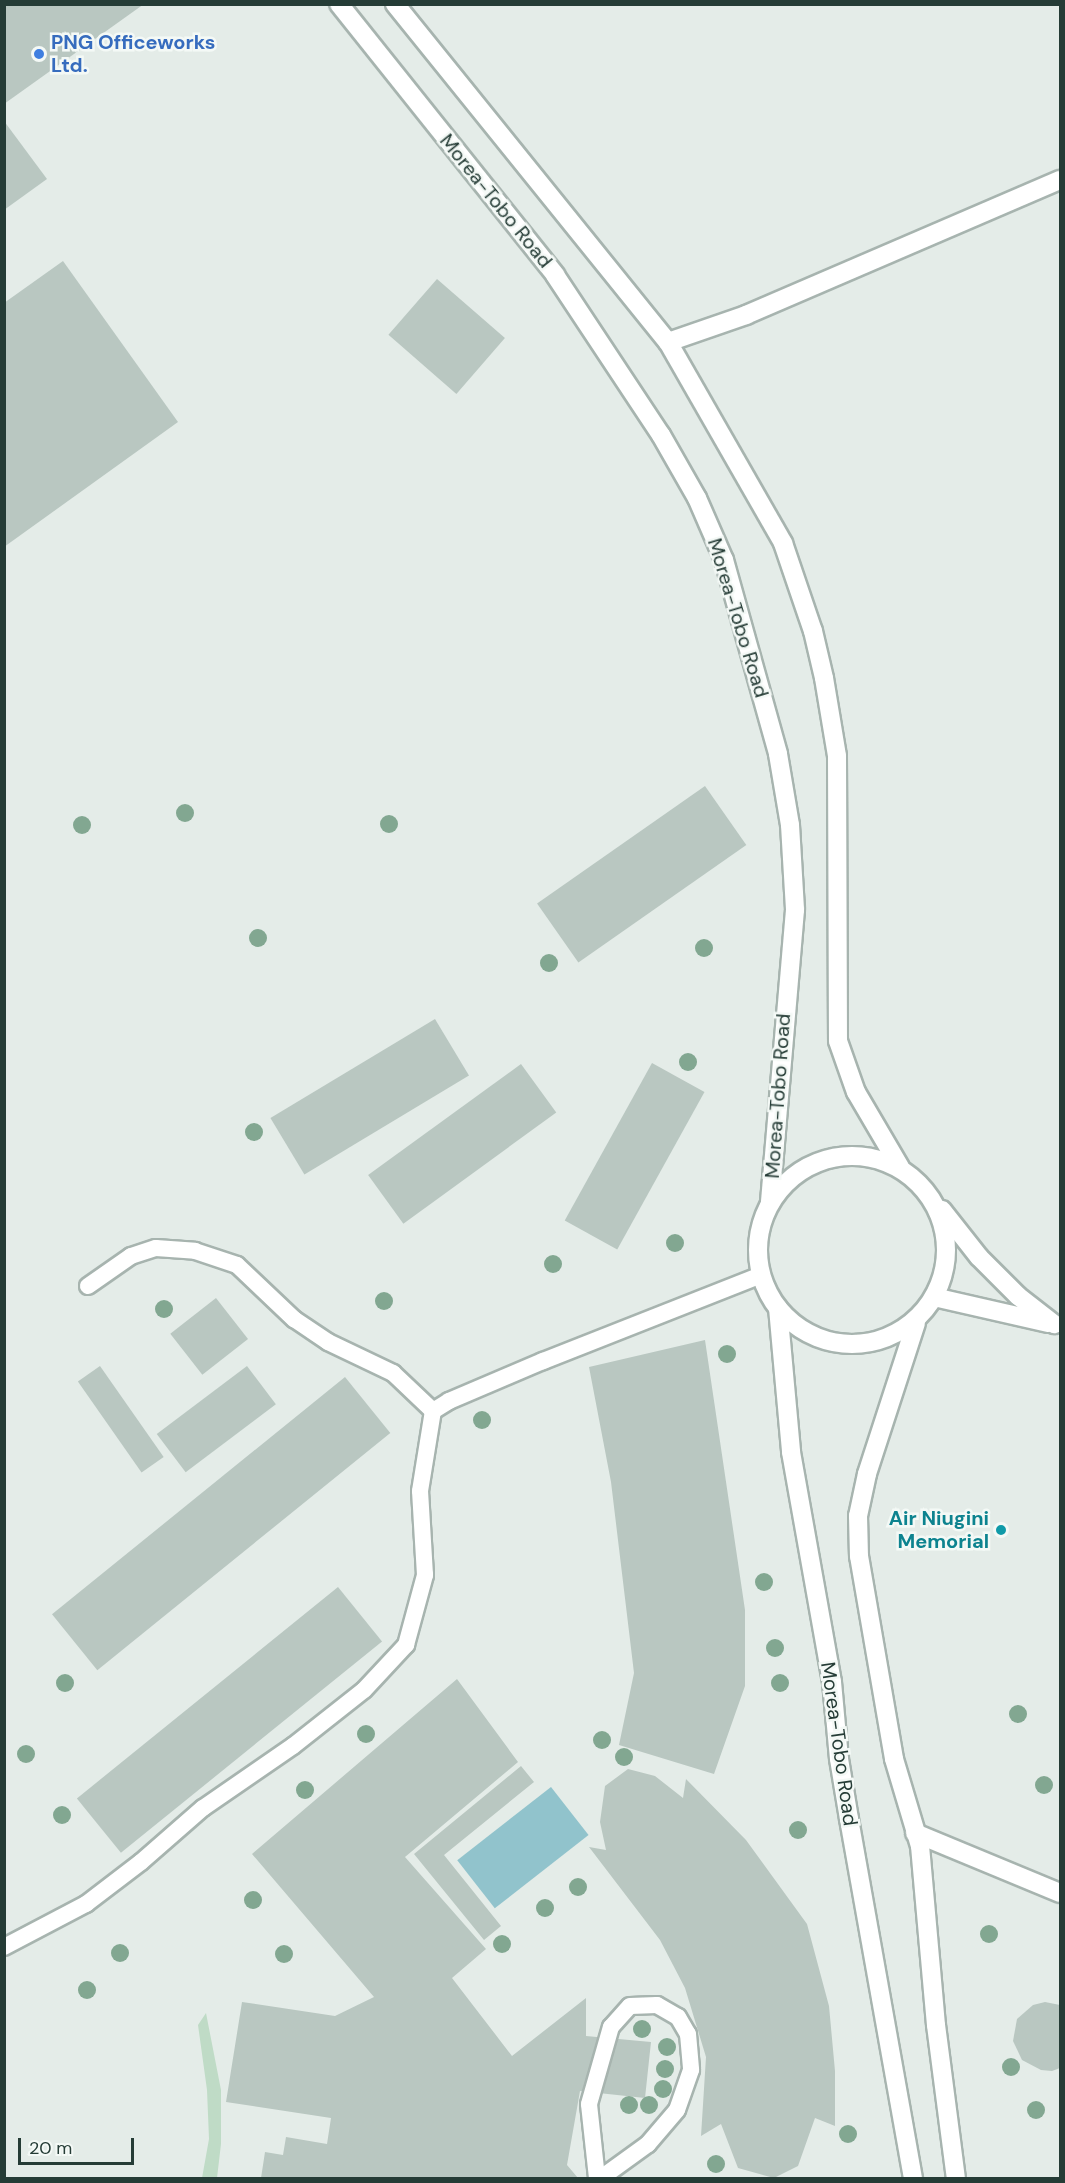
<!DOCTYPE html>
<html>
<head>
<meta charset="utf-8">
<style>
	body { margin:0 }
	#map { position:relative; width:1065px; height:2183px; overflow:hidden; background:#e4ece8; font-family:"DM Sans",sans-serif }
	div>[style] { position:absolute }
	.green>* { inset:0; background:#bfdbc6 }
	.water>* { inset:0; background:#91c3cc; transform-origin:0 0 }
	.building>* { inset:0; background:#b9c7c1; transform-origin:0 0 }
	.roads { filter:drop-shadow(2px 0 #a7b4af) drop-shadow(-2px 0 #a7b4af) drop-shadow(0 2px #a7b4af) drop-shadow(0 -2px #a7b4af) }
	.lane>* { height:16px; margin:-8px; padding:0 8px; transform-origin:8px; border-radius:8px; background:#fff }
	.street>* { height:18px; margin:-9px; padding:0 9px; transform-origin:9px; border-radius:9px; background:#fff }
	.secondary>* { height:18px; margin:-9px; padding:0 9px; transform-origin:9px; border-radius:9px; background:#fff }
	.secondary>.ring { margin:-9px; padding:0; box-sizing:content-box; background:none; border:18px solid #fff; border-radius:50% }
	.trees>* { width:18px; height:18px; margin:-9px; border-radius:50%; background:#82a791 }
	.dots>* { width:16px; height:16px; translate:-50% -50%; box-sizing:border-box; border:3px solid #f4f9f6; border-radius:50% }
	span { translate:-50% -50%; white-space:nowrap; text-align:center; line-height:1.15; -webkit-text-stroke:5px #f4f9f6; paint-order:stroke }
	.shop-label { font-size:20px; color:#366cbe; font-weight:700 }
	.left { translate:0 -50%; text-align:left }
	.street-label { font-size:20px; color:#253c36 }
	.culture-label { font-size:20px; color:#0d838f; font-weight:700 }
	.right { translate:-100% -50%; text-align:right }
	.frame { position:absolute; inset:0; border:6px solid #253c36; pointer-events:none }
	.scale { position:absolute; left:18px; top:2138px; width:116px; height:27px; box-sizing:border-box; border:3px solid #253c36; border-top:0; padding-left:8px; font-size:18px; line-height:21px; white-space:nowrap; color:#253c36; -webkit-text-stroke:4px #f4f9f6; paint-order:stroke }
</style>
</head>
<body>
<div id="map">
	<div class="green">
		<i style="clip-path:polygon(206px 2013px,221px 2090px,221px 2144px,217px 2178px,202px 2178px,209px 2139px,207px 2090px,198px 2025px)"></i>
	</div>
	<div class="water">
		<i style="left:551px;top:1787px;width:61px;height:119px;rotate:52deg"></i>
	</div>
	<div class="building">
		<i style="clip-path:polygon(4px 4px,144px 4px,4px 104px)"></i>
		<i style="clip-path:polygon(4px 121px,47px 179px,4px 210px)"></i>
		<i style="clip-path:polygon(63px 261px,178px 422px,4px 547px,4px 303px)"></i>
		<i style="left:437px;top:279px;width:90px;height:74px;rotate:41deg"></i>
		<i style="left:705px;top:786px;width:72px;height:205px;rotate:55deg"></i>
		<i style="left:435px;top:1019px;width:66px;height:192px;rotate:59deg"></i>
		<i style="left:652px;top:1063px;width:60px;height:180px;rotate:29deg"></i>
		<i style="left:521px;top:1064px;width:60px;height:189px;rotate:54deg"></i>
		<i style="left:216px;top:1298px;width:52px;height:58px;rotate:52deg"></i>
		<i style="clip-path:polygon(705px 1340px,745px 1610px,745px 1686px,714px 1774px,619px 1745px,634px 1673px,611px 1482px,589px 1367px)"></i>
		<i style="left:100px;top:1366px;width:111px;height:27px;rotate:55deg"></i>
		<i style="left:247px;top:1366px;width:48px;height:113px;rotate:53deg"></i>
		<i style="left:345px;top:1377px;width:72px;height:377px;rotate:51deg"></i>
		<i style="left:338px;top:1587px;width:70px;height:336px;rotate:51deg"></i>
		<i style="clip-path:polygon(457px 1679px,518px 1762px,405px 1857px,486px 1949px,452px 1978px,512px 2056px,586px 1998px,586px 2036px,651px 2042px,645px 2098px,580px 2091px,567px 2165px,578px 2178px,261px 2178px,265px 2152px,283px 2155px,286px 2137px,327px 2144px,331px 2118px,226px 2102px,242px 2002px,335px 2016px,374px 1997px,252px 1854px)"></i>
		<i style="clip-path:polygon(521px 1766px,534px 1782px,444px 1855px,501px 1926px,484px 1940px,414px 1854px)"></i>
		<i style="clip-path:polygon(628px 1769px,655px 1776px,683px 1798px,686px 1779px,746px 1840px,807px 1924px,829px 2006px,835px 2071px,835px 2126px,815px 2118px,798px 2166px,774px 2178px,738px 2168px,721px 2124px,701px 2136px,706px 2057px,685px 1988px,660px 1940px,589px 1847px,606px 1850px,600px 1822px,605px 1786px)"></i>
		<i style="clip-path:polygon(1045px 2002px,1060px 2005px,1060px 2068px,1052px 2071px,1041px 2070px,1022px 2060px,1013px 2041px,1017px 2019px,1033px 2005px)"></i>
	</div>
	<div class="roads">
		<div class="lane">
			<i style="left:88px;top:1286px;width:52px;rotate:-34.9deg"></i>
			<i style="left:131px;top:1256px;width:26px;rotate:-18deg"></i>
			<i style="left:156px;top:1248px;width:39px;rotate:4deg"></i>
			<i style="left:195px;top:1251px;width:44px;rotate:18.4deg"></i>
			<i style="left:237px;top:1265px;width:79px;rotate:43.5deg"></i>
			<i style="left:294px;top:1319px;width:41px;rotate:34.1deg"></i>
			<i style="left:328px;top:1342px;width:72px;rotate:25.5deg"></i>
			<i style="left:393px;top:1373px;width:55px;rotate:43.5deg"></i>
			<i style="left:4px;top:1947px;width:93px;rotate:-27.7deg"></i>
			<i style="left:86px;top:1904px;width:69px;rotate:-37.4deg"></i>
			<i style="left:141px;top:1862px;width:82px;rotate:-41.1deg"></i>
			<i style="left:203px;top:1808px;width:109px;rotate:-34.6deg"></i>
			<i style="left:293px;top:1746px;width:90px;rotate:-38.3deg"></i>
			<i style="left:364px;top:1690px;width:62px;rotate:-47deg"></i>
			<i style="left:406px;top:1645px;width:73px;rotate:-74.8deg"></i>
			<i style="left:425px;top:1575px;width:84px;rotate:-93.4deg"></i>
			<i style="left:420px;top:1491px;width:81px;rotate:-80.8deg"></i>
			<i style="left:433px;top:1411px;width:19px;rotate:-32deg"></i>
			<i style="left:449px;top:1401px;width:102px;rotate:-23.1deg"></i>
			<i style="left:543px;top:1361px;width:234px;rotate:-21.5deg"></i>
			<i style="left:597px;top:2178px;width:74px;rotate:-96.2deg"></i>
			<i style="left:589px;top:2104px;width:80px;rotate:-74.1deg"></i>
			<i style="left:611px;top:2027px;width:28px;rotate:-48deg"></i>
			<i style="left:630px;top:2006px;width:27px;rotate:-2deg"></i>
			<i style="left:657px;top:2005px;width:24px;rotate:30deg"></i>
			<i style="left:678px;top:2017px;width:20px;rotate:60deg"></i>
			<i style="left:688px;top:2034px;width:36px;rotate:85deg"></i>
			<i style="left:691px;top:2070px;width:42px;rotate:109.3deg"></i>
			<i style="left:677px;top:2110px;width:45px;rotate:130.5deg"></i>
			<i style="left:648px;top:2144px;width:58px;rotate:144.1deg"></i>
		</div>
		<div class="street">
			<i style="left:668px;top:342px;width:83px;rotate:-19.1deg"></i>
			<i style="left:746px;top:315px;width:342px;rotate:-23.3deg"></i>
			<i style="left:915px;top:1833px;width:157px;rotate:22.5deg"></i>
		</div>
		<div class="secondary">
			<i style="left:339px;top:4px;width:347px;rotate:51.4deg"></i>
			<i style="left:555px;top:275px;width:192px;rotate:56.5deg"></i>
			<i style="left:661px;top:435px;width:73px;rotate:60.3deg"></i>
			<i style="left:697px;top:498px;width:68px;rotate:66.5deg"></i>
			<i style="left:724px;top:560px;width:201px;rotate:74.4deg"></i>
			<i style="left:778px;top:754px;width:72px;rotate:80.4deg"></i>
			<i style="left:790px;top:825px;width:85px;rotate:86.6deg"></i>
			<i style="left:795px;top:910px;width:294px;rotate:94.9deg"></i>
			<i style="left:395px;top:4px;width:434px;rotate:51.1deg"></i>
			<i style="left:668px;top:342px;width:232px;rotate:60.2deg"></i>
			<i style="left:783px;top:543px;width:93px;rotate:71.2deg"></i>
			<i style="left:813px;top:631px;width:48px;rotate:76.8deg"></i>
			<i style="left:824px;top:678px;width:79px;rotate:80.5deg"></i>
			<i style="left:837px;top:756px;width:285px;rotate:89.8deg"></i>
			<i style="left:838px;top:1041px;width:54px;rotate:70.6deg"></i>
			<i style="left:856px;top:1092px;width:87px;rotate:59.6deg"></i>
			<i class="ring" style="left:758px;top:1156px;width:170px;height:170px"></i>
			<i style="left:942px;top:1210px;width:60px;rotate:51.8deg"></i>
			<i style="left:979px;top:1257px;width:55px;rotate:45deg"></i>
			<i style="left:1018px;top:1296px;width:46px;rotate:37.9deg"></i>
			<i style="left:934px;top:1297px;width:117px;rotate:12.8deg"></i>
			<i style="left:778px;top:1308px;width:145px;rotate:84.8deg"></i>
			<i style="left:791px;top:1452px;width:234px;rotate:79.9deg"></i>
			<i style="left:832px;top:1682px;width:77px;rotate:84.8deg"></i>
			<i style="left:839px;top:1759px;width:61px;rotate:80.5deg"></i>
			<i style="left:849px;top:1819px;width:365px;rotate:79.9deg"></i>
			<i style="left:916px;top:1323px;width:159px;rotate:108deg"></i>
			<i style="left:867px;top:1474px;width:43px;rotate:102.1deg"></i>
			<i style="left:858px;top:1516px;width:40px;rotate:88.6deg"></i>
			<i style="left:859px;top:1556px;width:206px;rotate:80.2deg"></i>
			<i style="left:894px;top:1759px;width:91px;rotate:73.4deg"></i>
			<i style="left:920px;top:1846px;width:180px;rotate:84.9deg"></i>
			<i style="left:936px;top:2025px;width:154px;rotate:82.6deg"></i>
		</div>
	</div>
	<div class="trees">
		<i style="left:185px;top:813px"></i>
		<i style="left:389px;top:824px"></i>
		<i style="left:82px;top:825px"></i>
		<i style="left:258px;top:938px"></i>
		<i style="left:704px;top:948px"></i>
		<i style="left:549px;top:963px"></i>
		<i style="left:688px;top:1062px"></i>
		<i style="left:254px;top:1132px"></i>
		<i style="left:675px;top:1243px"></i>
		<i style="left:553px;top:1264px"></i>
		<i style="left:384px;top:1301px"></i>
		<i style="left:164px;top:1309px"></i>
		<i style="left:727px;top:1354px"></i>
		<i style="left:482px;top:1420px"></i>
		<i style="left:764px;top:1582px"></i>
		<i style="left:775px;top:1648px"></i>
		<i style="left:65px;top:1683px"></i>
		<i style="left:780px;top:1683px"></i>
		<i style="left:1018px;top:1714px"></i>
		<i style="left:366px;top:1734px"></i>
		<i style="left:602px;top:1740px"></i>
		<i style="left:26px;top:1754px"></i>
		<i style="left:624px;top:1757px"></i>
		<i style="left:1044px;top:1785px"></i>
		<i style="left:305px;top:1790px"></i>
		<i style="left:62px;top:1815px"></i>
		<i style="left:798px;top:1830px"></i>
		<i style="left:578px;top:1887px"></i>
		<i style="left:253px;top:1900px"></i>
		<i style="left:545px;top:1908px"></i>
		<i style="left:989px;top:1934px"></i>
		<i style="left:502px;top:1944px"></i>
		<i style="left:120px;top:1953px"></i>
		<i style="left:284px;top:1954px"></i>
		<i style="left:87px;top:1990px"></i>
		<i style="left:642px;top:2029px"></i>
		<i style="left:667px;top:2047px"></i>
		<i style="left:1011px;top:2067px"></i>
		<i style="left:665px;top:2069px"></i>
		<i style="left:663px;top:2089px"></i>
		<i style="left:629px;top:2105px"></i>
		<i style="left:649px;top:2105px"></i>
		<i style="left:1036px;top:2110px"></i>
		<i style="left:848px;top:2134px"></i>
		<i style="left:716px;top:2164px"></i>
	</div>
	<div class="dots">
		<i style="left:39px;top:54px;background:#3f7fe0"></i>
		<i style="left:1001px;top:1530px;background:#0f9aa8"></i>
	</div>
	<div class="shop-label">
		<span class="left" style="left:51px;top:54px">PNG Officeworks<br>Ltd.</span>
	</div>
	<div class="street-label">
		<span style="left:496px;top:201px;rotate:51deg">Morea-Tobo Road</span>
		<span style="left:738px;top:618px;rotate:73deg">Morea-Tobo Road</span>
		<span style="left:778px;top:1096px;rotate:-86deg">Morea-Tobo Road</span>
		<span style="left:839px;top:1744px;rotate:82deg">Morea-Tobo Road</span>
	</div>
	<div class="culture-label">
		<span class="right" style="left:989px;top:1530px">Air Niugini<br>Memorial</span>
	</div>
	<div class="frame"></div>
	<div class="scale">20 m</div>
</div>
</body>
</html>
